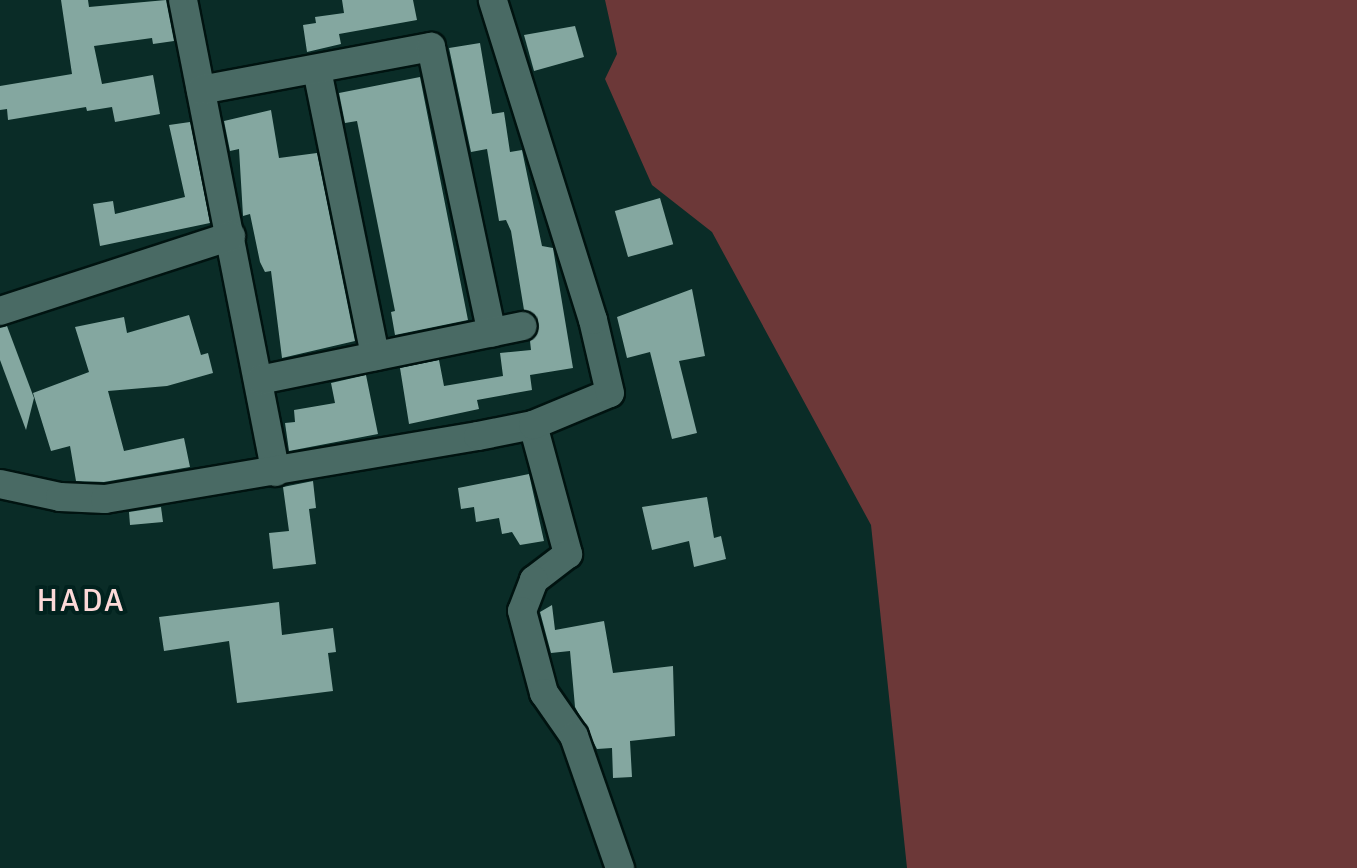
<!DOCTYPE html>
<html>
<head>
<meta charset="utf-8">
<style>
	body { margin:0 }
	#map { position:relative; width:1357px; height:868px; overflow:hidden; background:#0a2c27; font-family:Signika,sans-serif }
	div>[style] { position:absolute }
	.green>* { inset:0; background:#6c3838 }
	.building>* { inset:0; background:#84a7a0; transform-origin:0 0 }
	.roads { filter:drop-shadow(2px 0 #001310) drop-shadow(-2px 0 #001310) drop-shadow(0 2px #001310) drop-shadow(0 -2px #001310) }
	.minor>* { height:28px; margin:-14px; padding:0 14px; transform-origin:14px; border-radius:14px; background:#496a64 }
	span { translate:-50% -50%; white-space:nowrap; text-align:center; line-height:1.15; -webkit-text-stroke:8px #01221e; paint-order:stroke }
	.quarter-label { font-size:32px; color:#fdd9d8; letter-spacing:2px }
</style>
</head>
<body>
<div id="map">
	<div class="green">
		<i style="clip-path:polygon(605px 0,1357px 0,1357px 868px,907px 868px,871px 525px,712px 232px,652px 185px,605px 79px,617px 54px)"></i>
	</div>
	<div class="building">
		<i style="clip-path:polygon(61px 0,88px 0,89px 7px,166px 0,174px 41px,153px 44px,152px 38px,94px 46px,102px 84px,153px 75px,160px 114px,115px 122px,112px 107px,87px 111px,86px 107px,8px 120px,7px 109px,0 110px,0 86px,72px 74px)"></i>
		<i style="clip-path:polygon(342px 0,413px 0,417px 20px,339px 34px,341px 44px,307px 52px,303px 25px,316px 23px,315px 17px,344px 13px)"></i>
		<i style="clip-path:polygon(575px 26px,584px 57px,534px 71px,524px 35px)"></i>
		<i style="clip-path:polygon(480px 43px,492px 114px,504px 112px,510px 152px,522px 150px,542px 246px,553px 248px,573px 368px,530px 375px,532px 390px,477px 400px,479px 409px,409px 424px,400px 368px,439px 360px,444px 386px,503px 376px,500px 353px,531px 350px,530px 341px,538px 331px,535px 315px,524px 310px,511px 231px,506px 220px,499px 221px,487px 149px,471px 152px,449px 48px)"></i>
		<i style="clip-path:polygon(420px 77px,468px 320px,395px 335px,391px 312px,395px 311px,357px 121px,345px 123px,339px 93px)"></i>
		<i style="clip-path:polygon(271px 110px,279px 158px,317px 153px,355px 341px,282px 358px,271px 271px,265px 272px,260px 262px,250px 214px,243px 216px,239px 149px,230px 151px,224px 121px)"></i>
		<i style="clip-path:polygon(190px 122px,210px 223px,100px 246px,93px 204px,113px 201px,115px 214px,185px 197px,169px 125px)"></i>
		<i style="left:660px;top:198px;width:48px;height:47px;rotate:74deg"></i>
		<i style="clip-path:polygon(692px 289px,705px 356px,679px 361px,697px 433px,672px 439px,650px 352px,627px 358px,617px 317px)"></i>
		<i style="clip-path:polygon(189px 315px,201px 355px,208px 353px,213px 373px,167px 386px,108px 391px,124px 451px,184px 438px,190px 467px,104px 482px,76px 481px,70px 446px,51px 451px,33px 393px,89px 372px,75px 327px,124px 317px,127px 333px)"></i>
		<i style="clip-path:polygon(7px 326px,34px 398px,26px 430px,0 360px,0 328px)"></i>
		<i style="clip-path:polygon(366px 375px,378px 434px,289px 451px,285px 423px,295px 422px,294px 410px,335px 403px,331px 383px)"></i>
		<i style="clip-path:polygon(529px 474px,544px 541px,520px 545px,512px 532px,502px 534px,499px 518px,476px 522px,474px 507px,461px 509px,458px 488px)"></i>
		<i style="clip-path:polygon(313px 481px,316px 508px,309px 509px,316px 564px,273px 569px,269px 533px,289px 531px,283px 487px)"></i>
		<i style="clip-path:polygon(707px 497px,714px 538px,721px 536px,726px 559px,694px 567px,689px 541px,652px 550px,642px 507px)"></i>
		<i style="clip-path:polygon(161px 507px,163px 522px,130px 525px,129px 512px)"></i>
		<i style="clip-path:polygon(279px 602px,282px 635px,333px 628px,336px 652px,328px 653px,333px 691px,237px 703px,229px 641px,164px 651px,159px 617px)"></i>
		<i style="clip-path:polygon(552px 605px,555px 630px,604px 621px,613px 673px,673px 666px,675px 736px,630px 741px,632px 777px,613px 778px,612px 748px,597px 749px,575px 707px,570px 651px,551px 653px,540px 612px)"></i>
	</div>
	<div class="roads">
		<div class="minor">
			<i style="left:183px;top:0;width:481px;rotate:78.9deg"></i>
			<i style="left:317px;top:70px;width:292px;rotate:78.5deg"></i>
			<i style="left:201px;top:90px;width:234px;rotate:-10.6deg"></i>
			<i style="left:431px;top:47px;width:292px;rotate:78deg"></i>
			<i style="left:0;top:311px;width:243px;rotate:-18deg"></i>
			<i style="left:260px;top:380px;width:268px;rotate:-11.6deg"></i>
			<i style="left:533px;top:425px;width:134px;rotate:74.8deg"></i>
			<i style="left:568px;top:554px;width:43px;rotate:142.6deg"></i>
			<i style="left:534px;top:580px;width:33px;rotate:111deg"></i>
			<i style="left:522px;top:611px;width:85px;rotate:75deg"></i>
			<i style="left:544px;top:693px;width:52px;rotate:55.1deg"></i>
			<i style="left:574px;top:736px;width:140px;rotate:70.8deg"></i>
			<i style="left:0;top:484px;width:61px;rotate:12.2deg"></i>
			<i style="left:60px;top:497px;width:45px;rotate:2.5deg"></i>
			<i style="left:105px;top:499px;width:378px;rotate:-9.6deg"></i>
			<i style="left:478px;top:436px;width:56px;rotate:-11.3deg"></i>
			<i style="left:533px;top:425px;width:83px;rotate:-22.6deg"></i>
			<i style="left:610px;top:393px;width:75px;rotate:-103.1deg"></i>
			<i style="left:593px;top:320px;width:335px;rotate:-107.4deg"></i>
		</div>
	</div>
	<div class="quarter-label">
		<span style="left:81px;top:601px">HADA</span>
	</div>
</div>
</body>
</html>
